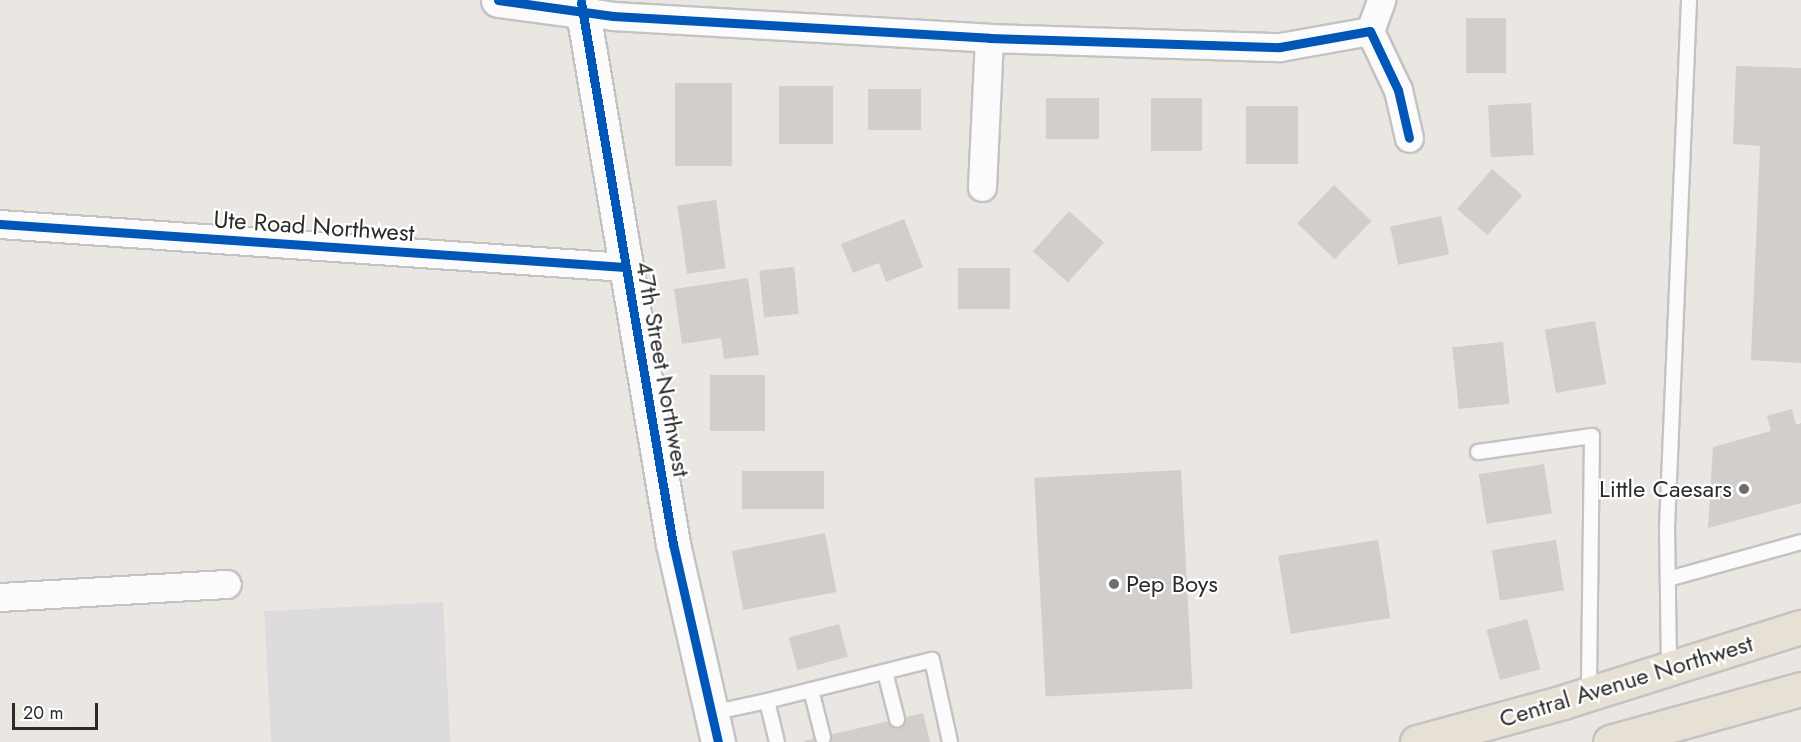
<!DOCTYPE html>
<html>
<head>
<meta charset="utf-8">
<style>
	body { margin:0 }
	#map { position:relative; width:1801px; height:742px; overflow:hidden; background:#eae6e2; font-family:Jost,sans-serif }
	div>[style] { position:absolute }
	.industrial>* { inset:0; background:#dddbde; transform-origin:0 0 }
	.building>* { inset:0; background:#d1cecb; transform-origin:0 0 }
	.roads { filter:drop-shadow(2px 0 #c4c3c3) drop-shadow(-2px 0 #c4c3c3) drop-shadow(0 2px #c4c3c3) drop-shadow(0 -2px #c4c3c3) }
	.lane>* { height:14px; margin:-7px; padding:0 7px; transform-origin:7px; border-radius:7px; background:#fcfbfb }
	.street>* { height:27px; margin:-13.5px; padding:0 13.5px; transform-origin:13.5px; border-radius:13.5px; background:#fcfbfb }
	.secondary>* { height:33px; margin:-16.5px; padding:0 16.5px; transform-origin:16.5px; border-radius:16.5px; background:#fcfbfb }
	.primary>* { height:33px; margin:-16.5px; padding:0 16.5px; transform-origin:16.5px; border-radius:16.5px; background:#e7e0d4 }
	.cycleway>* { height:9px; margin:-4.5px; padding:0 4.5px; transform-origin:4.5px; border-radius:4.5px; background:#0057b8 }
	.dots>* { width:16px; height:16px; translate:-50% -50%; box-sizing:border-box; border:3px solid #fff; border-radius:50% }
	span { translate:-50% -50%; white-space:nowrap; text-align:center; line-height:1.15; -webkit-text-stroke:4.5px #fff; paint-order:stroke }
	.street-label { font-size:24px; color:#2c2c2c }
	.poi-label { font-size:24px; color:#2c2c2c }
	.right { translate:-100% -50%; text-align:right }
	.left { translate:0 -50%; text-align:left }
	.scale { position:absolute; left:12px; top:703px; width:86px; height:27px; box-sizing:border-box; border:3px solid #2c2c2c; border-top:0; padding-left:8px; font-size:18px; line-height:21px; white-space:nowrap; color:#2c2c2c; -webkit-text-stroke:4px #fff; paint-order:stroke }
</style>
</head>
<body>
<div id="map">
	<div class="industrial">
		<i style="left:443px;top:602px;width:140px;height:179px;rotate:87deg"></i>
	</div>
	<div class="building">
		<i style="left:1466px;top:18px;width:40px;height:55px"></i>
		<i style="clip-path:polygon(1736px 66px,1801px 68px,1801px 363px,1751px 360px,1760px 146px,1733px 144px)"></i>
		<i style="left:675px;top:83px;width:57px;height:83px"></i>
		<i style="left:779px;top:86px;width:54px;height:58px"></i>
		<i style="left:868px;top:89px;width:53px;height:41px"></i>
		<i style="left:1046px;top:98px;width:53px;height:41px"></i>
		<i style="left:1151px;top:98px;width:51px;height:53px"></i>
		<i style="left:1531px;top:103px;width:52px;height:43px;rotate:87deg"></i>
		<i style="left:1246px;top:106px;width:52px;height:58px"></i>
		<i style="left:1492px;top:169px;width:40px;height:53px;rotate:41deg"></i>
		<i style="left:1334px;top:185px;width:52px;height:53px;rotate:44deg"></i>
		<i style="left:716px;top:200px;width:69px;height:39px;rotate:82deg"></i>
		<i style="left:1069px;top:211px;width:47px;height:54px;rotate:42deg"></i>
		<i style="left:1441px;top:216px;width:39px;height:52px;rotate:78deg"></i>
		<i style="clip-path:polygon(904px 219px,923px 267px,886px 282px,879px 263px,853px 273px,841px 244px)"></i>
		<i style="left:794px;top:267px;width:47px;height:35px;rotate:84deg"></i>
		<i style="left:958px;top:268px;width:52px;height:41px"></i>
		<i style="clip-path:polygon(748px 278px,759px 355px,724px 359px,721px 338px,682px 344px,674px 289px)"></i>
		<i style="left:1595px;top:321px;width:64px;height:51px;rotate:80deg"></i>
		<i style="left:1503px;top:342px;width:62px;height:51px;rotate:84deg"></i>
		<i style="left:710px;top:375px;width:55px;height:56px"></i>
		<i style="clip-path:polygon(1792px 409px,1796px 425px,1801px 423px,1801px 503px,1708px 528px,1713px 447px,1771px 431px,1767px 416px)"></i>
		<i style="left:1544px;top:464px;width:50px;height:66px;rotate:81deg"></i>
		<i style="left:1181px;top:470px;width:219px;height:147px;rotate:87deg"></i>
		<i style="left:742px;top:471px;width:82px;height:38px"></i>
		<i style="left:825px;top:533px;width:60px;height:95px;rotate:79deg"></i>
		<i style="left:1378px;top:540px;width:79px;height:101px;rotate:81deg"></i>
		<i style="left:1556px;top:540px;width:51px;height:65px;rotate:81deg"></i>
		<i style="left:1527px;top:619px;width:52px;height:42px;rotate:75deg"></i>
		<i style="left:839px;top:624px;width:34px;height:52px;rotate:75deg"></i>
		<i style="clip-path:polygon(923px 713px,930px 742px,805px 742px,804px 741px)"></i>
	</div>
	<div class="roads">
		<div class="lane">
			<i style="left:1478px;top:452px;width:115px;rotate:-8deg"></i>
			<i style="left:1592px;top:436px;width:257px;rotate:90.7deg"></i>
			<i style="left:1668px;top:579px;width:138px;rotate:-15.5deg"></i>
			<i style="left:1669px;top:668px;width:140px;rotate:-90.8deg"></i>
			<i style="left:1667px;top:528px;width:528px;rotate:-87.61deg"></i>
			<i style="left:885px;top:672px;width:49px;rotate:75.7deg"></i>
			<i style="left:811px;top:690px;width:49px;rotate:75.7deg"></i>
			<i style="left:767px;top:701px;width:170px;rotate:-14deg"></i>
			<i style="left:932px;top:660px;width:84px;rotate:77.6deg"></i>
			<i style="left:711px;top:713px;width:57px;rotate:-12.1deg"></i>
			<i style="left:767px;top:701px;width:42px;rotate:76.3deg"></i>
		</div>
		<div class="street">
			<i style="left:582px;top:11px;width:31px;rotate:9deg"></i>
			<i style="left:613px;top:16px;width:377px;rotate:3.3deg"></i>
			<i style="left:989px;top:38px;width:291px;rotate:1.8deg"></i>
			<i style="left:1280px;top:47px;width:91px;rotate:-10.1deg"></i>
			<i style="left:1370px;top:31px;width:65px;rotate:64.6deg"></i>
			<i style="left:1398px;top:90px;width:49px;rotate:77.1deg"></i>
			<i style="left:1370px;top:31px;width:33px;rotate:-70deg"></i>
			<i style="left:982px;top:187px;width:149px;rotate:-87.3deg"></i>
			<i style="left:0;top:224px;width:626px;rotate:3.94deg"></i>
			<i style="left:0;top:597px;width:227px;rotate:-3.3deg"></i>
		</div>
		<div class="secondary">
			<i style="left:498px;top:0;width:85px;rotate:7.5deg"></i>
			<i style="left:581px;top:0;width:552px;rotate:80.4deg"></i>
			<i style="left:673px;top:544px;width:203px;rotate:77.2deg"></i>
		</div>
		<div class="primary">
			<i style="left:1417px;top:742px;width:151px;rotate:-15.3deg"></i>
			<i style="left:1563px;top:702px;width:250px;rotate:-17.5deg"></i>
			<i style="left:1610px;top:742px;width:198px;rotate:-15.5deg"></i>
		</div>
	</div>
	<div class="cycleway">
		<i style="left:498px;top:0;width:116px;rotate:7.9deg"></i>
		<i style="left:613px;top:16px;width:377px;rotate:3.3deg"></i>
		<i style="left:989px;top:38px;width:291px;rotate:1.8deg"></i>
		<i style="left:1280px;top:47px;width:91px;rotate:-10.1deg"></i>
		<i style="left:1370px;top:31px;width:65px;rotate:64.6deg"></i>
		<i style="left:1398px;top:90px;width:49px;rotate:77.1deg"></i>
		<i style="left:581px;top:2px;width:550px;rotate:80.37deg"></i>
		<i style="left:673px;top:544px;width:203px;rotate:77.2deg"></i>
		<i style="left:0;top:224px;width:626px;rotate:3.94deg"></i>
	</div>
	<div class="dots">
		<i style="left:1744px;top:489px;background:#6e6d6c"></i>
		<i style="left:1114px;top:584px;background:#6e6d6c"></i>
	</div>
	<div class="street-label">
		<span style="left:314px;top:226px;rotate:4deg">Ute Road Northwest</span>
		<span style="left:663px;top:369px;rotate:80deg">47th Street Northwest</span>
		<span style="left:1626px;top:681px;rotate:-17deg">Central Avenue Northwest</span>
	</div>
	<div class="poi-label">
		<span class="right" style="left:1732px;top:489px">Little Caesars</span>
		<span class="left" style="left:1126px;top:584px">Pep Boys</span>
	</div>
	<div class="scale">20 m</div>
</div>
</body>
</html>
